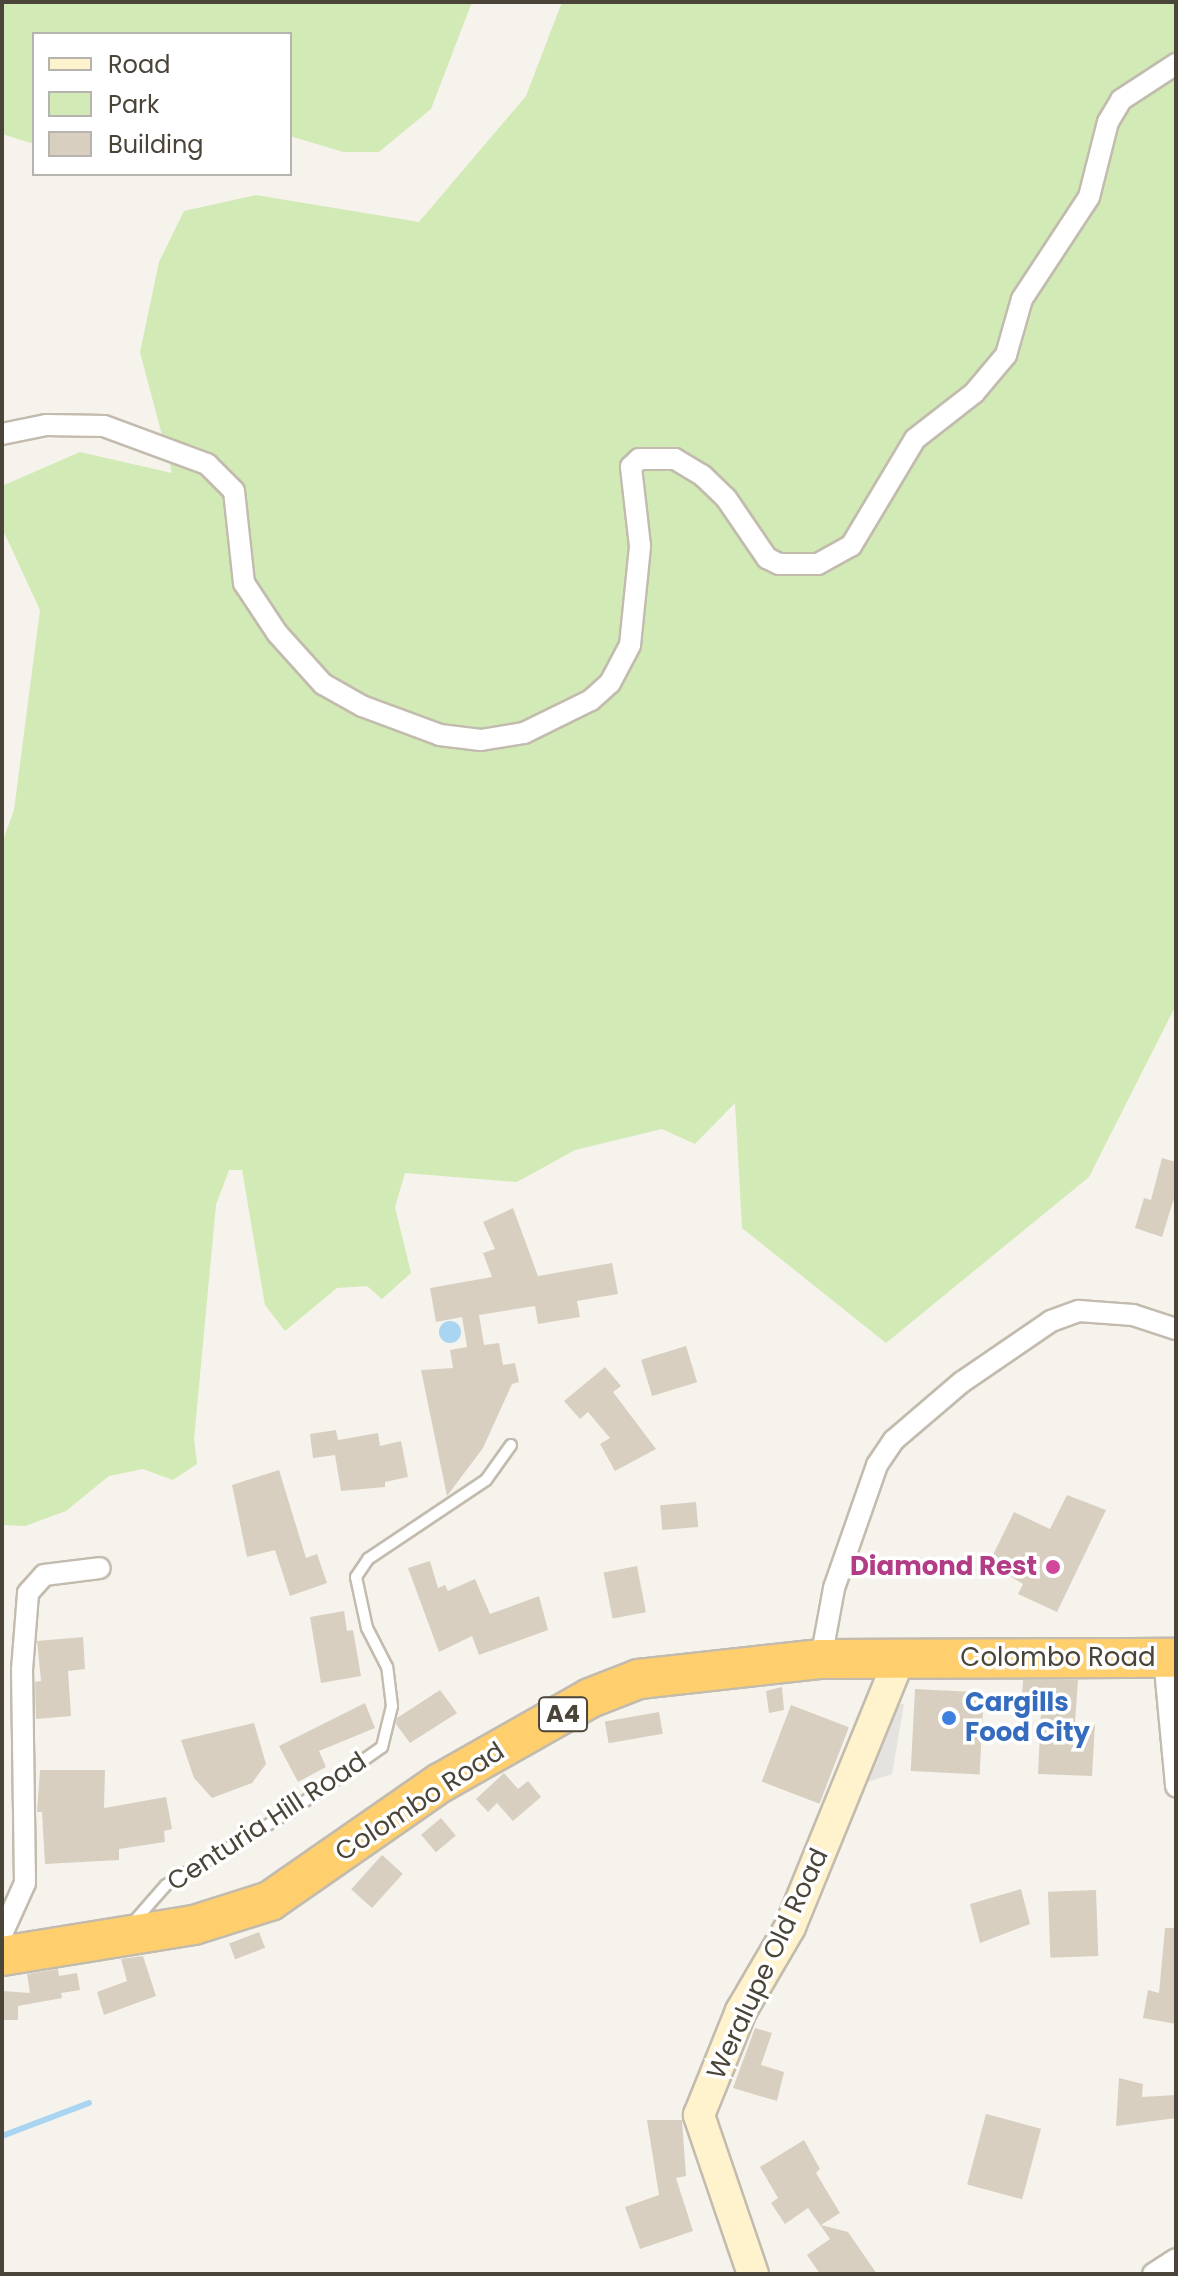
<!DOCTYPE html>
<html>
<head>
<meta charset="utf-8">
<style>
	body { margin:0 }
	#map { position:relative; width:1178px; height:2276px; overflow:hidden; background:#f6f3ec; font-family:Poppins,sans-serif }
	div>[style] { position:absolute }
	.green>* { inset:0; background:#d2eab5 }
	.parking>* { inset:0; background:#e5e3e0 }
	.water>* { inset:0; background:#a9d4f2 }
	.round { border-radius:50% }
	.stream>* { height:6px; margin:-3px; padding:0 3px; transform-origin:3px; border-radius:3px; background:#a9d4f2 }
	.building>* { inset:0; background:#d8cfc1; transform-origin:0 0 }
	.roads { filter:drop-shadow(2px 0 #c2bbae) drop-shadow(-2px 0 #c2bbae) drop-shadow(0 2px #c2bbae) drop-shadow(0 -2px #c2bbae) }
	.lane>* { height:10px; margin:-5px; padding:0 5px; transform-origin:5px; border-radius:5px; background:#fff }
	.street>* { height:20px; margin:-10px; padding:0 10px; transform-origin:10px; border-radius:10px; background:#fff }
	.secondary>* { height:30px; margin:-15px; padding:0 15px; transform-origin:15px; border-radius:15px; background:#fff3cd }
	.highway>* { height:38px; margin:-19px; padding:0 19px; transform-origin:19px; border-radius:19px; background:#ffcf6e }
	.dots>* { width:22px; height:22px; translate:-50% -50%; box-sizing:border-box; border:4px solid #fff; border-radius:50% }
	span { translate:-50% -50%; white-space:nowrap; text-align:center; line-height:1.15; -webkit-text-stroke:7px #fff; paint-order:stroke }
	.shield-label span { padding:2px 6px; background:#fff; border:2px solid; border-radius:6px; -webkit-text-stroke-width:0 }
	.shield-label { font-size:24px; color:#4b4439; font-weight:700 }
	.hotel-label { font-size:26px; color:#b23c85; font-weight:700 }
	.right { translate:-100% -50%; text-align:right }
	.street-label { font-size:26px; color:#4b4439 }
	.shop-label { font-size:26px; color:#366cbe; font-weight:700 }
	.left { translate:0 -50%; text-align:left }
	.frame { position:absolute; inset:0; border:4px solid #4b4439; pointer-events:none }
	.legend { position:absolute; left:32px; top:32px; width:260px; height:144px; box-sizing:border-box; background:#fff; border:2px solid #b7b4b0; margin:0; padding:10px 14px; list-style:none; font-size:24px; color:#4b4439 }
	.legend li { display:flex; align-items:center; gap:16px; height:40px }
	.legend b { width:40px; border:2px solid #b7b4b0 }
</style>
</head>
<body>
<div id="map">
	<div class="green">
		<i style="clip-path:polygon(2px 2px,472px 2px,431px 109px,379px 152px,343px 152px,290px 136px,290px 34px,34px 34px,34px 144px,2px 134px)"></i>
		<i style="clip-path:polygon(562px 2px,1176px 2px,1176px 1005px,1089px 1177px,886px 1343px,742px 1228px,735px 1103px,695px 1144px,662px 1129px,575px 1150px,517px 1182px,405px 1173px,395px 1207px,411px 1273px,382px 1299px,367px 1286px,337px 1288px,285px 1331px,265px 1305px,242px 1170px,229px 1170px,216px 1205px,194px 1439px,197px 1464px,173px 1480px,143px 1469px,109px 1476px,66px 1511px,25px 1526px,2px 1525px,2px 843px,14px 810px,40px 610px,2px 528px,2px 486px,80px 452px,172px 473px,140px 352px,159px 262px,184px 211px,256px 195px,419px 222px,526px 96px)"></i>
	</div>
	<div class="parking">
		<i style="clip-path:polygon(904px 1704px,892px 1774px,868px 1782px,889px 1705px)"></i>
	</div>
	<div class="water">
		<i class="round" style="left:439px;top:1321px;width:22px;height:22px"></i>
	</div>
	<div class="stream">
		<i style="left:2px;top:2136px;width:93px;rotate:-20.8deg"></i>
	</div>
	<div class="building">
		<i style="clip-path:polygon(1162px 1158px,1176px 1162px,1176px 1192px,1162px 1237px,1135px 1228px,1144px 1198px,1151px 1200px)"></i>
		<i style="clip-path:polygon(513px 1208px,538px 1276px,612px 1263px,618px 1294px,577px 1301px,580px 1317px,538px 1324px,535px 1306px,479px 1315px,484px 1345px,499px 1343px,503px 1365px,515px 1363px,519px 1382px,512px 1384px,483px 1448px,447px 1496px,421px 1370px,453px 1368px,450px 1350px,467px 1347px,462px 1317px,436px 1322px,430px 1288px,492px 1277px,483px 1253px,495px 1249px,483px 1222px)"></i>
		<i style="left:686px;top:1346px;width:38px;height:47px;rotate:73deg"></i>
		<i style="clip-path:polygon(605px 1367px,621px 1386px,613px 1392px,656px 1449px,615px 1471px,600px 1444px,610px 1438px,588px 1412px,580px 1419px,564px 1401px)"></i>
		<i style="clip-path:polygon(336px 1430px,338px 1440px,378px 1433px,380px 1446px,401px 1441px,408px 1477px,385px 1482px,385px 1487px,341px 1491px,335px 1455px,313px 1458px,310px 1434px)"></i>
		<i style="clip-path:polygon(279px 1470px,306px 1558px,317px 1554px,327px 1583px,290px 1596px,275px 1550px,247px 1557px,232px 1485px)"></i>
		<i style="clip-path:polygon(1067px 1495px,1106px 1510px,1057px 1612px,1018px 1594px,1023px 1584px,989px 1563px,1014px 1512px,1050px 1529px)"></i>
		<i style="left:696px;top:1502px;width:25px;height:36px;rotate:85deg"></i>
		<i style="clip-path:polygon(430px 1561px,438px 1588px,445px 1585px,448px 1591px,475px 1579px,490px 1614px,539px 1596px,548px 1630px,479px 1655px,472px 1636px,439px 1652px,408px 1568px)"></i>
		<i style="left:637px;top:1566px;width:47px;height:34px;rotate:79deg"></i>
		<i style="clip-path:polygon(344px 1611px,347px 1631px,353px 1630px,361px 1676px,321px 1683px,310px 1617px)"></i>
		<i style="clip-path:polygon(83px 1637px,85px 1669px,68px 1671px,71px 1716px,36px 1719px,35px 1682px,41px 1681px,37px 1641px)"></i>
		<i style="clip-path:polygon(1023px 1680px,1078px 1680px,1075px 1723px,1095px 1724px,1092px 1776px,1038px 1774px,1041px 1712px,1021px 1711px)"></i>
		<i style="clip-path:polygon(782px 1687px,784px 1710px,769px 1713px,766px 1691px)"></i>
		<i style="left:915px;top:1689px;width:69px;height:82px;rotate:3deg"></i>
		<i style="clip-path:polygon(440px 1690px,457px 1713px,410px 1743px,396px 1724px,397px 1718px)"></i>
		<i style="clip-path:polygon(365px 1703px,375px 1728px,319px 1751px,326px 1767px,298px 1782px,279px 1746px)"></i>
		<i style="left:791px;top:1705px;width:62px;height:82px;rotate:21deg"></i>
		<i style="left:659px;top:1712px;width:22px;height:55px;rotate:80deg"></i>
		<i style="clip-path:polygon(254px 1723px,266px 1764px,252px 1783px,212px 1798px,194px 1778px,181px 1740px)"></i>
		<i style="clip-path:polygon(40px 1770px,105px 1770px,104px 1808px,166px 1797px,172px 1829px,164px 1831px,165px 1842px,119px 1849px,119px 1860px,45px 1864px,42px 1812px,37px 1812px)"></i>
		<i style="clip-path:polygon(504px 1773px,518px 1789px,528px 1781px,541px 1797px,513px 1821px,497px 1803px,488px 1812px,476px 1799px)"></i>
		<i style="left:441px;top:1818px;width:23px;height:26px;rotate:50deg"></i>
		<i style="left:382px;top:1855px;width:28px;height:46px;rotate:42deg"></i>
		<i style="clip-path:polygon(1021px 1889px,1030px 1924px,980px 1943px,970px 1904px)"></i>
		<i style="left:1096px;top:1890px;width:66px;height:48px;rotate:88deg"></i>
		<i style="clip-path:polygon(1165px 1928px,1176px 1928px,1176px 2024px,1143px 2018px,1148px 1990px,1159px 1993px)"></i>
		<i style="left:259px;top:1932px;width:17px;height:32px;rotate:69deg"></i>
		<i style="clip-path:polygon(143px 1956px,156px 1996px,104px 2015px,97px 1992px,127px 1981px,121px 1959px)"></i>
		<i style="clip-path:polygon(58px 1969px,59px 1976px,77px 1973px,80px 1990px,61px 1993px,62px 1998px,18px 2006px,18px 2020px,2px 2020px,3px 1991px,30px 1993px,27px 1974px)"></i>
		<i style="clip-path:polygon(755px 2028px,772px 2033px,761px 2065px,784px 2072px,777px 2101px,733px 2088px)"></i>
		<i style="clip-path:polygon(1119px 2078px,1143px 2084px,1142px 2097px,1176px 2095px,1176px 2118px,1116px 2126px)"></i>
		<i style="left:986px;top:2114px;width:57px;height:73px;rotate:15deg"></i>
		<i style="clip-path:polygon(647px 2120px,682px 2120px,686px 2176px,676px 2178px,693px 2231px,640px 2249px,625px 2207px,659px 2195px)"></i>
		<i style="clip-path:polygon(804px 2140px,820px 2169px,816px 2173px,840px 2213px,821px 2225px,848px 2232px,877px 2274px,820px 2274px,807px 2255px,830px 2239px,808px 2208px,785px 2224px,771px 2203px,778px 2198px,760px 2167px)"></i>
	</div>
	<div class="roads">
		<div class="lane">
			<i style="left:131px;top:1925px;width:53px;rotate:-48.8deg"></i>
			<i style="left:166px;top:1885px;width:145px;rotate:-30.6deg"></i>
			<i style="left:291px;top:1811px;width:111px;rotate:-35.1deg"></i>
			<i style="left:382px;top:1747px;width:42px;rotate:-76.3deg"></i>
			<i style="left:392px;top:1706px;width:39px;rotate:-97deg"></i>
			<i style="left:387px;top:1667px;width:44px;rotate:-117.1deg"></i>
			<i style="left:367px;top:1628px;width:52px;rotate:-102.2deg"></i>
			<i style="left:356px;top:1577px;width:22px;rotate:-56deg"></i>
			<i style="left:368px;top:1559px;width:142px;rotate:-33.8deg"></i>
			<i style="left:486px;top:1480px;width:43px;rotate:-54.5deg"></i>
		</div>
		<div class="street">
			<i style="left:2px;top:434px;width:45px;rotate:-11.6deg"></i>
			<i style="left:46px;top:425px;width:58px;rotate:1deg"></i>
			<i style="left:104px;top:426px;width:110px;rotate:20.3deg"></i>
			<i style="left:207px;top:464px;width:38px;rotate:45deg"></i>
			<i style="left:234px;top:491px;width:93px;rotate:83.8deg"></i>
			<i style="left:244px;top:583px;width:60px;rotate:56.6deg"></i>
			<i style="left:277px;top:633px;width:69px;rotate:48deg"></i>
			<i style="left:323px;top:684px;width:45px;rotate:29.4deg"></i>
			<i style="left:362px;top:706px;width:83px;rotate:20.4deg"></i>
			<i style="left:440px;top:735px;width:41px;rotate:7deg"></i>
			<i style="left:481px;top:740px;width:44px;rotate:-9.2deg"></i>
			<i style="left:524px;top:733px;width:75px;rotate:-26.2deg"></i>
			<i style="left:591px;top:700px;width:25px;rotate:-42deg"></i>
			<i style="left:610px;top:683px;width:43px;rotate:-62.2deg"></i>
			<i style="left:630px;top:645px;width:100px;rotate:-84.2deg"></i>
			<i style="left:640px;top:546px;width:80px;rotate:-96.5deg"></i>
			<i style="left:631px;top:467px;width:11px;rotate:-45deg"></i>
			<i style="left:639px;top:459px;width:36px"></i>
			<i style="left:675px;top:459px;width:31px;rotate:31deg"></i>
			<i style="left:702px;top:475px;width:33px;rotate:44deg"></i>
			<i style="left:726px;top:498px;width:73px;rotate:55.7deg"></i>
			<i style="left:767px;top:558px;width:13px;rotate:27deg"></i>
			<i style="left:779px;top:564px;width:39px"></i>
			<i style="left:818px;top:564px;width:38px;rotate:-29deg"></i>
			<i style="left:851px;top:546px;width:125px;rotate:-59.1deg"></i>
			<i style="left:915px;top:439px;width:75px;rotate:-37.9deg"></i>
			<i style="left:974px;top:393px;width:50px;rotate:-49.9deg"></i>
			<i style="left:1006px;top:355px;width:58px;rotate:-74.1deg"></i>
			<i style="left:1022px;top:299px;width:122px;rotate:-56.7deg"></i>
			<i style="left:1089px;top:197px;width:77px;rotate:-75.8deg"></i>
			<i style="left:1108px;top:122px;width:26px;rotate:-59deg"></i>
			<i style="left:1121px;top:100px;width:66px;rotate:-33.2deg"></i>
			<i style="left:1164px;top:1658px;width:129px;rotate:84.6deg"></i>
			<i style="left:821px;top:1659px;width:72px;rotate:-79.6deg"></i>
			<i style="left:834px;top:1588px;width:130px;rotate:-70.7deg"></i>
			<i style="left:877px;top:1465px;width:30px;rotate:-56deg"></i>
			<i style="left:894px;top:1440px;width:89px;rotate:-40.5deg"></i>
			<i style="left:962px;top:1382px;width:108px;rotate:-34.4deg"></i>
			<i style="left:1051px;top:1321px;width:30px;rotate:-20deg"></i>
			<i style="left:1079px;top:1311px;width:54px;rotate:4.2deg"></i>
			<i style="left:1133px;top:1315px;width:45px;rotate:18deg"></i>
			<i style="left:2px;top:1934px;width:56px;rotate:-65.7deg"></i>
			<i style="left:25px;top:1883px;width:213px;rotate:-90.8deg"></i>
			<i style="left:22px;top:1670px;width:77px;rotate:-85.5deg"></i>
			<i style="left:28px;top:1593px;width:24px;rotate:-48deg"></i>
			<i style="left:44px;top:1575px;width:56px;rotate:-7.1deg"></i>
			<i style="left:1153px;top:2274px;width:27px;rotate:-33deg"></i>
		</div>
		<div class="secondary">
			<i style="left:753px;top:2274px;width:168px;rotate:-108.8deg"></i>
			<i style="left:699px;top:2115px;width:112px;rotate:-68deg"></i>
			<i style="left:741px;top:2011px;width:97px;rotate:-59.7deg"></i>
			<i style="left:790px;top:1927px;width:291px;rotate:-67.8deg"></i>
		</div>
		<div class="highway">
			<i style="left:2px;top:1956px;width:194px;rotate:-9.2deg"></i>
			<i style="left:194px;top:1925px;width:80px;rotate:-17.5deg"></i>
			<i style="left:270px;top:1901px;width:207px;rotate:-34.8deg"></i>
			<i style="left:440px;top:1783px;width:172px;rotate:-29.5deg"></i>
			<i style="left:590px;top:1698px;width:53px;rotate:-21.2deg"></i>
			<i style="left:639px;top:1679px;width:183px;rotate:-6.3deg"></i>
			<i style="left:821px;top:1659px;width:355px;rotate:-0.2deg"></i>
		</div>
	</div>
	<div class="dots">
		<i style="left:1053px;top:1567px;background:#d1479c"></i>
		<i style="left:949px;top:1718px;background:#3f7fe0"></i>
	</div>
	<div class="shield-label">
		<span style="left:563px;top:1714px">A4</span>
	</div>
	<div class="hotel-label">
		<span class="right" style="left:1037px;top:1567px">Diamond Rest</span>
	</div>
	<div class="street-label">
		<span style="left:1058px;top:1658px">Colombo Road</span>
		<span style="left:420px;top:1802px;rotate:-33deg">Colombo Road</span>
		<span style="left:267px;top:1822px;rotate:-33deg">Centuria Hill Road</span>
		<span style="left:768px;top:1964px;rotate:-65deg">Weralupe Old Road</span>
	</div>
	<div class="shop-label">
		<span class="left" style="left:965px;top:1718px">Cargills<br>Food City</span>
	</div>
	<div class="frame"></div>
	<ul class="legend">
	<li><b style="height:10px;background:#fff3cd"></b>Road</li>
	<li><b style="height:22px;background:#d2eab5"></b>Park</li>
	<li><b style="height:22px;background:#d8cfc1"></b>Building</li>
	</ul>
</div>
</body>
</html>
